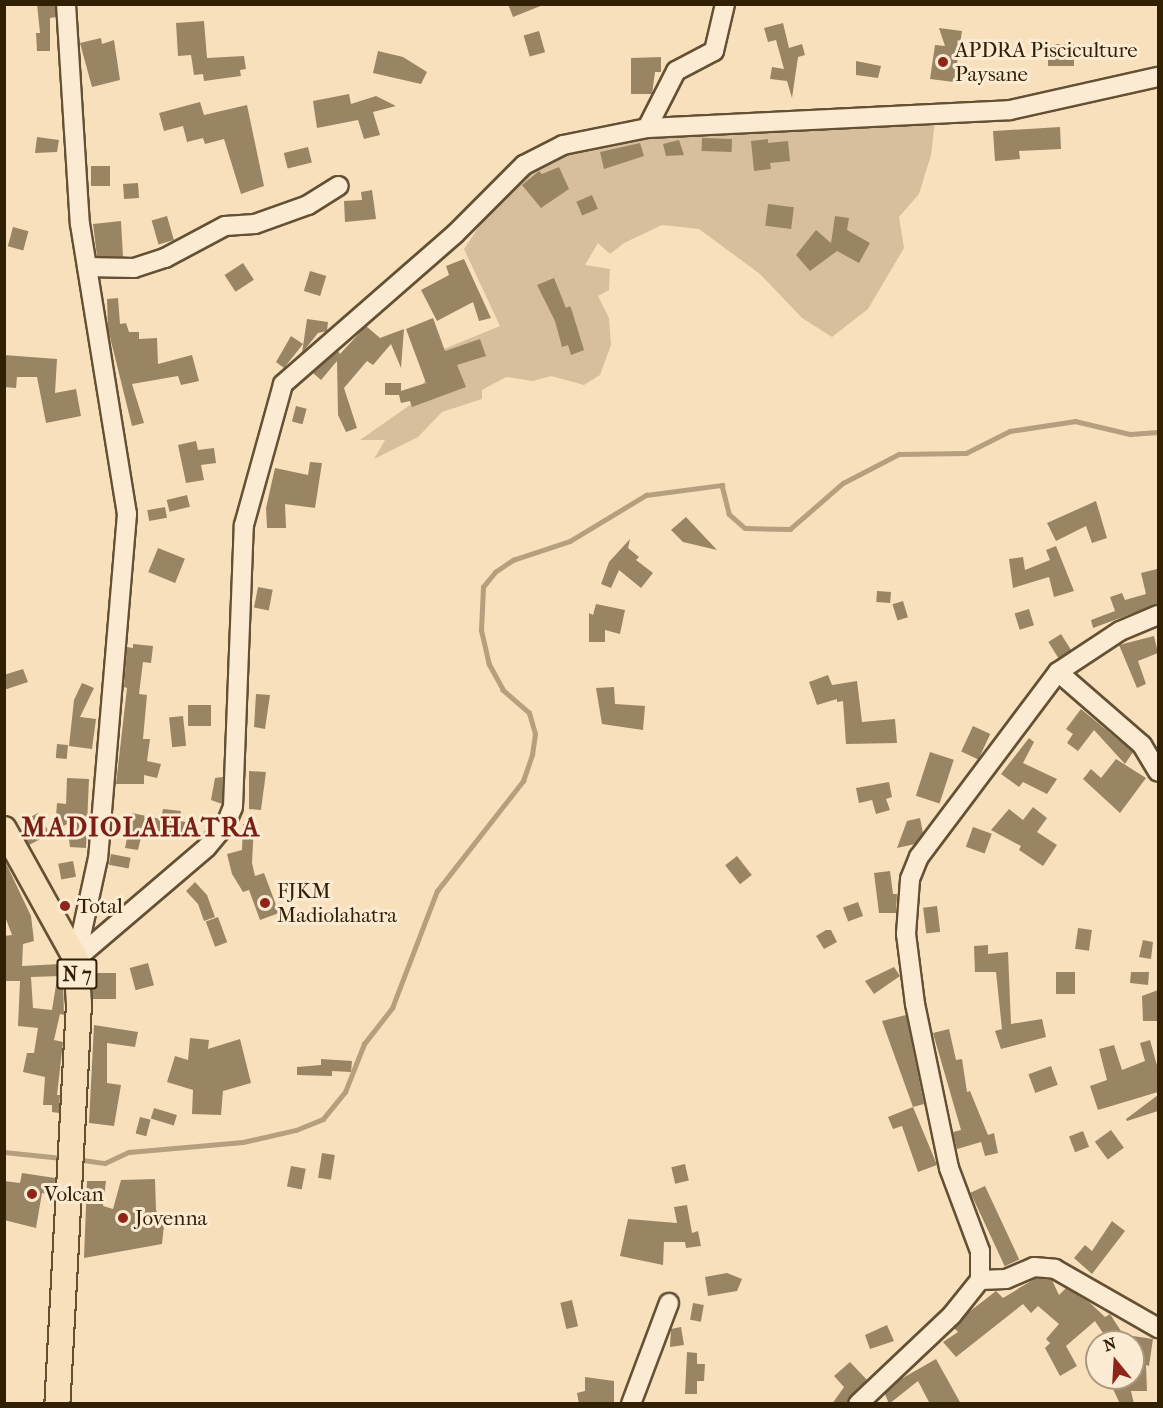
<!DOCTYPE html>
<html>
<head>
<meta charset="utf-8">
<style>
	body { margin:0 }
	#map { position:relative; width:1163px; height:1408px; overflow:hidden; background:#f9e0bc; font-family:"IM FELL French Canon",serif }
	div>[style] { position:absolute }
	.green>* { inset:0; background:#d7bf9d }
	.stream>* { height:4.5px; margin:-2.25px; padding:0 2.25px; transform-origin:2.25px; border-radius:2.25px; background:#b59f7e }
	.building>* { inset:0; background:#998464; transform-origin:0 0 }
	.roads { filter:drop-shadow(2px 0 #645033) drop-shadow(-2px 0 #645033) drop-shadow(0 2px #645033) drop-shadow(0 -2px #645033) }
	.minor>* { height:18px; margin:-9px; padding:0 9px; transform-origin:9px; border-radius:9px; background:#fbebd3 }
	.major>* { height:24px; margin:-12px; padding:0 12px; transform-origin:12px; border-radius:12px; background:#f9e0bc }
	.dots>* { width:16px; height:16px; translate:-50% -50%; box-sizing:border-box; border:3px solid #fbebd3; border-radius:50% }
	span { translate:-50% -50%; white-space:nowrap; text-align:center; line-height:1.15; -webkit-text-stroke:6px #fbebd3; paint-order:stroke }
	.shield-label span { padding:2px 4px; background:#fbebd3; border:2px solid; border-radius:4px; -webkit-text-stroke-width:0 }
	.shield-label { font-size:20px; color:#322005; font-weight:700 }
	.poi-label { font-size:21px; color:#322005 }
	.left { translate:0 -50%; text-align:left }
	.district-label { font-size:27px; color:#7a1f14; font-weight:700; letter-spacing:1.5px }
	.frame { position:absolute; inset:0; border:6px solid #322005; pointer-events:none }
	.north { position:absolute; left:1085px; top:1330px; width:60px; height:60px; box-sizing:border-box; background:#fbebd3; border:2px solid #ab9a81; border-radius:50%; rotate:342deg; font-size:16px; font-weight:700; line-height:24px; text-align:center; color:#322005 }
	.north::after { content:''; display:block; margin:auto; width:21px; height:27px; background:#8f2418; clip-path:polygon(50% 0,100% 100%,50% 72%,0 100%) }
</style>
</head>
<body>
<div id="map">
	<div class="green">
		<i style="clip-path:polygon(935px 121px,931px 155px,919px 194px,899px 217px,904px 248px,868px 309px,832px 337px,802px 318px,760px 274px,699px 229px,662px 225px,624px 243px,610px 254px,598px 243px,585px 265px,610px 269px,609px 290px,598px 296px,609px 318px,611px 345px,600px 375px,584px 385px,551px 376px,533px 381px,506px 377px,482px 390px,482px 399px,442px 412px,418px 437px,374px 459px,385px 440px,360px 440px,410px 405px,444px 349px,500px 326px,464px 249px,484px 219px,530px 171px,565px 152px,604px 141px)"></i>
	</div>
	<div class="stream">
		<i style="left:4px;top:1152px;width:58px;rotate:5.9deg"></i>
		<i style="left:76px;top:1159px;width:29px;rotate:8deg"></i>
		<i style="left:105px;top:1163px;width:26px;rotate:-25deg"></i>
		<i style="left:129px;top:1152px;width:114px;rotate:-5deg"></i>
		<i style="left:243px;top:1142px;width:54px;rotate:-12.8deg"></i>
		<i style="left:296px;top:1130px;width:29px;rotate:-22deg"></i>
		<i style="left:323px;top:1119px;width:35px;rotate:-51deg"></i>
		<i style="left:345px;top:1092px;width:52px;rotate:-68.4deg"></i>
		<i style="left:364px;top:1044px;width:46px;rotate:-52.1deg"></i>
		<i style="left:392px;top:1008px;width:125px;rotate:-69deg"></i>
		<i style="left:437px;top:891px;width:140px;rotate:-52deg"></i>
		<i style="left:523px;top:781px;width:28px;rotate:-71deg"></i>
		<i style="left:532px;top:755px;width:21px;rotate:-82deg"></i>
		<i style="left:535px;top:734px;width:22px;rotate:-106deg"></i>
		<i style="left:529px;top:713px;width:35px;rotate:-139deg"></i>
		<i style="left:503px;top:690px;width:29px;rotate:-119deg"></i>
		<i style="left:489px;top:665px;width:36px;rotate:-103deg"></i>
		<i style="left:481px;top:630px;width:43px;rotate:-87.3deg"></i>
		<i style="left:483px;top:587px;width:19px;rotate:-51deg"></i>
		<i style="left:495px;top:572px;width:22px;rotate:-34deg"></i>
		<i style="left:513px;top:560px;width:60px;rotate:-18.4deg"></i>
		<i style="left:570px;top:541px;width:89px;rotate:-31.2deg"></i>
		<i style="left:646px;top:495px;width:77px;rotate:-7.5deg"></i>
		<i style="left:722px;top:485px;width:30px;rotate:76deg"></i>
		<i style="left:729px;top:514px;width:21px;rotate:41deg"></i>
		<i style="left:745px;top:528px;width:45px;rotate:1.3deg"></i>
		<i style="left:790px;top:529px;width:70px;rotate:-41deg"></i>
		<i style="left:843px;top:483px;width:63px;rotate:-27.4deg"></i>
		<i style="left:899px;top:454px;width:67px;rotate:-0.9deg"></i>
		<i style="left:966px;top:453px;width:49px;rotate:-26.6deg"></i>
		<i style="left:1010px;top:431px;width:66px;rotate:-8.7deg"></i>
		<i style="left:1075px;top:421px;width:57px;rotate:13.3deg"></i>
		<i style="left:1130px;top:434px;width:28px;rotate:-4deg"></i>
	</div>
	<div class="building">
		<i style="clip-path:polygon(37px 4px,55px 4px,56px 17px,50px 18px,50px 51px,37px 51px,36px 33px,40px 33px)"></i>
		<i style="clip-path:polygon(508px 4px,543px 4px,543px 5px,513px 17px)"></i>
		<i style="clip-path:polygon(204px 21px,207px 58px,244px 56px,246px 69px,240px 70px,241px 76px,204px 81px,203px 74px,194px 75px,191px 55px,178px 56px,176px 23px)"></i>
		<i style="clip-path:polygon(783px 23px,789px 48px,802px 44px,805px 55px,798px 57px,792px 98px,787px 81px,770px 79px,772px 67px,784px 69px,776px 40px,768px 42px,764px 28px)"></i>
		<i style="clip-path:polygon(939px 28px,962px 31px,954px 82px,930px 79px,935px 45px,945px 46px)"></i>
		<i style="left:539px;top:31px;width:22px;height:16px;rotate:74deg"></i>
		<i style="clip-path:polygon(101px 38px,102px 44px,114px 40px,120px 80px,92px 87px,80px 43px)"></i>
		<i style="left:1048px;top:44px;width:26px;height:22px"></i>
		<i style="clip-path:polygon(378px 51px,403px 57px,427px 72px,421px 84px,373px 73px)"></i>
		<i style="clip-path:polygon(661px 57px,661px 72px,655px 72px,652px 94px,631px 94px,631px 58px)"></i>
		<i style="clip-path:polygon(856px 61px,881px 66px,878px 78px,856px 75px)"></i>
		<i style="clip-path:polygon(349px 94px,351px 104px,376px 96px,396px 106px,373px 112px,380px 135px,364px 139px,358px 120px,317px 128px,313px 101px)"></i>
		<i style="clip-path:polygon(200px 102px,204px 115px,247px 105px,264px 186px,241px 194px,224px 139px,205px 144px,203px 138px,187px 142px,183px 126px,164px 131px,159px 113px)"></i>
		<i style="clip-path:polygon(1060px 127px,1061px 149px,1019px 151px,1020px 159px,995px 161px,993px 131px)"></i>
		<i style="clip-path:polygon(37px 137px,59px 140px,57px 152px,35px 153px)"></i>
		<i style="left:702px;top:138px;width:30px;height:13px;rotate:2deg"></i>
		<i style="clip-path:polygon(768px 139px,768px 143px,788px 141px,790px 161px,770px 163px,771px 169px,754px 171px,751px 141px)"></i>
		<i style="clip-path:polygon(679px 140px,684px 155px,666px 156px,663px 144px)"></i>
		<i style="clip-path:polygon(640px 143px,644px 156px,604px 169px,600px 152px)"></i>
		<i style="left:308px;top:147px;width:16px;height:25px;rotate:76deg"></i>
		<i style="left:110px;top:166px;width:20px;height:19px;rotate:90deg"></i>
		<i style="clip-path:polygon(559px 167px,569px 189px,541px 208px,522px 185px,539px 171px,542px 174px)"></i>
		<i style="left:138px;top:183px;width:15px;height:15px;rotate:86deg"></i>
		<i style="clip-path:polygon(372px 190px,376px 219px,345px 222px,344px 201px,362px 200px,361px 192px)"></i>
		<i style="left:592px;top:195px;width:15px;height:17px;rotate:67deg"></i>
		<i style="left:768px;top:204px;width:26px;height:22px;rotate:7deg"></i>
		<i style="left:167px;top:216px;width:25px;height:16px;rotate:74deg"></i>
		<i style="clip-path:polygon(835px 216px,849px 218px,847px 230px,870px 243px,859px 263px,837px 251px,810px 271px,796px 255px,816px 230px,831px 243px)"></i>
		<i style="clip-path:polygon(121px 221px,123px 257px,97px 256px,93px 224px)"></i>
		<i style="left:13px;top:227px;width:16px;height:20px;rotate:15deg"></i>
		<i style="clip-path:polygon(464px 259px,491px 318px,479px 321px,473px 302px,437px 321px,421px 290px,449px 275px,446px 266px)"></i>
		<i style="left:243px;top:263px;width:20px;height:22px;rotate:57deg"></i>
		<i style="left:310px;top:271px;width:17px;height:21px;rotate:17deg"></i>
		<i style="clip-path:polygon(554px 278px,566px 308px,570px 306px,572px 311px,584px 350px,571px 355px,568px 345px,562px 347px,555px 321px,537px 285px)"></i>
		<i style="clip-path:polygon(118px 298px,120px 324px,126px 323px,129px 332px,139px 332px,139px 339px,157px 338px,158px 364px,192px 355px,199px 381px,181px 385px,178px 376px,132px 384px,144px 423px,132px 426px,108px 329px,107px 299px)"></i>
		<i style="clip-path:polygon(433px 318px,445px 351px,480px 339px,486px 356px,457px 365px,466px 387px,412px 407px,410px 401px,401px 403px,399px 395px,385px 395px,385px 383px,401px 383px,401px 391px,426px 383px,406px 329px)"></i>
		<i style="clip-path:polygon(307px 319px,328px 322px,327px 331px,318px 333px,302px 353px)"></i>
		<i style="clip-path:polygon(366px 326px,380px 338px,404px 329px,401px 368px,391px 344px,373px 365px,367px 361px,344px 388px,357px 428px,346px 432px,338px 415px,337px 361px,321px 380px,313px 373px,338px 351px,340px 354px)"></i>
		<i style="clip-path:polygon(291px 336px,303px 344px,284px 368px,276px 362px)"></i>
		<i style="clip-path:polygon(4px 355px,57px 359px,55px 393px,76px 389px,81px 416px,46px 423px,37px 377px,17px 377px,16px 388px,4px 387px)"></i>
		<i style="left:296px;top:406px;width:11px;height:16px;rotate:15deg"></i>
		<i style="clip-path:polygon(196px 441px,198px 450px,214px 448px,216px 463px,201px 465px,204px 480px,186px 483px,178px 445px)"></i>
		<i style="clip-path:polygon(310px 462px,322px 463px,315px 508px,285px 504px,286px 528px,267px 528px,266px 508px,275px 468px,308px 475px)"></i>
		<i style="left:187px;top:495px;width:12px;height:21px;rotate:76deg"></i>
		<i style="clip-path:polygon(1096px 501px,1107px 538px,1092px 543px,1086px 526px,1056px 541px,1047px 523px)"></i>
		<i style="left:165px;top:507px;width:11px;height:18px;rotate:80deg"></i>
		<i style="clip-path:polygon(686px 517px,717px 550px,683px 542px,671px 530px)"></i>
		<i style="clip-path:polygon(630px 539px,628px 548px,639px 557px,636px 560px,653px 573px,641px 588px,619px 570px,611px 588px,601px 584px,609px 562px)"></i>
		<i style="clip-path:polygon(1056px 546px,1074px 591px,1054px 597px,1049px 577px,1013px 588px,1009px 559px,1023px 557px,1025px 570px,1050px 560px,1046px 550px)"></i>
		<i style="left:158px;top:548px;width:29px;height:26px;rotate:22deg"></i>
		<i style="clip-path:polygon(1157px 569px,1158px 604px,1093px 628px,1091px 620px,1115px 611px,1110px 597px,1122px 593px,1125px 600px,1146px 594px,1141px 573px)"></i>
		<i style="left:258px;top:587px;width:15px;height:21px;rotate:11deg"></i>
		<i style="left:877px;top:591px;width:14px;height:11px;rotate:4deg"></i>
		<i style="left:903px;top:601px;width:17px;height:11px;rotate:73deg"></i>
		<i style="clip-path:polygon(596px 604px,625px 610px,620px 634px,605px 630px,605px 642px,589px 642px,589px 613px,593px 615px)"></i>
		<i style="left:1029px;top:609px;width:17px;height:15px;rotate:73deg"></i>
		<i style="left:1061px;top:634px;width:19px;height:15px;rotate:58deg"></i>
		<i style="clip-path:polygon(1154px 636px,1158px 653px,1138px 661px,1146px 684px,1137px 688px,1119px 645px)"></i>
		<i style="clip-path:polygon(133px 644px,153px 646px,151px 663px,143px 662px,139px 694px,147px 695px,143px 739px,150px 739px,147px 761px,161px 764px,157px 778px,144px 775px,144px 784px,116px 784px,127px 688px,124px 687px,127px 647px,133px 648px)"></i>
		<i style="clip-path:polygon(23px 669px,28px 682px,4px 690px,4px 675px)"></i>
		<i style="clip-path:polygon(828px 675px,832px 685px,857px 681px,862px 722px,895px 719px,897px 743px,846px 744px,843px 701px,837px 702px,837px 699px,817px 705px,809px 682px)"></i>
		<i style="clip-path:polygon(82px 683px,94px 688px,80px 717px,96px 719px,92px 749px,69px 746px,74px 700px)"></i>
		<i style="clip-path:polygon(614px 687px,615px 704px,645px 706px,643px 730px,602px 724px,596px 688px)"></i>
		<i style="clip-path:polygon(256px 694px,270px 695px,265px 729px,254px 727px)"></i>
		<i style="left:188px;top:705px;width:23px;height:21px"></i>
		<i style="clip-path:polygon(1081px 709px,1133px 752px,1125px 764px,1094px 730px,1078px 751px,1067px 743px,1073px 734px,1066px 729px)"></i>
		<i style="left:183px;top:716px;width:30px;height:14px;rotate:84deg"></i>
		<i style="left:973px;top:726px;width:19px;height:28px;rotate:25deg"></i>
		<i style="clip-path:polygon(1029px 738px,1034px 742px,1023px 763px,1057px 779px,1047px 794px,1023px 782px,1019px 787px,1001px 774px)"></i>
		<i style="left:57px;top:744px;width:11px;height:14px;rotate:5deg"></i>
		<i style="left:930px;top:752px;width:25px;height:46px;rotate:18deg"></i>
		<i style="clip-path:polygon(1116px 759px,1146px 778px,1120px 813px,1083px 779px,1091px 769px,1101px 778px)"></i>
		<i style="clip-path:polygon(249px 771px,266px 772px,261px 810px,249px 809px)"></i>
		<i style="clip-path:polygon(223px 777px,222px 804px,211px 800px,215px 778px)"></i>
		<i style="clip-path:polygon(67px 778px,89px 779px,86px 848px,70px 847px,67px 824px,55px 831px,57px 803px,66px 804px)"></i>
		<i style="clip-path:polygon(889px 782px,892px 797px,886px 799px,890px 810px,876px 814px,872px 800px,859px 803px,856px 788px)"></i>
		<i style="clip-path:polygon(1033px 807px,1047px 818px,1037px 832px,1057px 845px,1043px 866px,1019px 850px,1021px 846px,991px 830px,1009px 809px,1023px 820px)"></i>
		<i style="clip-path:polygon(163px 809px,181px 811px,180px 821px,191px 823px,189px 835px,143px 829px,138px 850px,125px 848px,132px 813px,161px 819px)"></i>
		<i style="clip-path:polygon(38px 813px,50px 834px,29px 845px,21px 830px,26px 826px,23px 821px)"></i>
		<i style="clip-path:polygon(920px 818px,923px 833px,915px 844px,897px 848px,907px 821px)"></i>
		<i style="clip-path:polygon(243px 824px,254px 824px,252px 863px,255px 876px,264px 873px,279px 913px,260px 920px,249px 890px,243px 892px,232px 874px,227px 854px,242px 850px)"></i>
		<i style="left:973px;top:827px;width:20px;height:21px;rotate:20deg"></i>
		<i style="left:111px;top:854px;width:20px;height:11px;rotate:11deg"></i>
		<i style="left:737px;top:856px;width:24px;height:15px;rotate:52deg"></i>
		<i style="clip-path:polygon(4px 859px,31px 916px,34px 941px,23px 944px,22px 966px,60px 964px,61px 976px,31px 977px,33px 1008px,52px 1010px,57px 979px,63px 980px,64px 1015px,60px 1014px,54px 1040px,63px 1042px,57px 1095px,60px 1095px,59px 1113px,52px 1112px,52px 1105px,43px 1105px,45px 1077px,23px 1072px,27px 1053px,34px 1053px,38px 1028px,18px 1026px,20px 981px,4px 981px,4px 936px,12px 935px,4px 914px)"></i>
		<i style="left:73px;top:861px;width:16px;height:15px;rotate:79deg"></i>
		<i style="clip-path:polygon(890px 871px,893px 894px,897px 894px,896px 913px,879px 913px,874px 873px)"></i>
		<i style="clip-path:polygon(195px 882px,207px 895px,215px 917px,204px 921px,198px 904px,186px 891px)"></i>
		<i style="left:858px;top:902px;width:15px;height:16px;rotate:70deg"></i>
		<i style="left:937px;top:906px;width:26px;height:14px;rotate:83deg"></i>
		<i style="left:218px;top:917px;width:27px;height:13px;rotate:70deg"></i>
		<i style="left:1078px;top:928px;width:14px;height:21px;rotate:8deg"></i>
		<i style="clip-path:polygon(826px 930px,831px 930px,837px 942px,824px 949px,816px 936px)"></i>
		<i style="clip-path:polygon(1143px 940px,1153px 942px,1151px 959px,1139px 957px)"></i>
		<i style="clip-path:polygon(988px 945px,988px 954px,1008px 952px,1011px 1024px,1042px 1019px,1046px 1037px,1001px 1049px,995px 1031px,1002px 1029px,996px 972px,975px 972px,974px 946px)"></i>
		<i style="left:148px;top:963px;width:23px;height:19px;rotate:75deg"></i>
		<i style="clip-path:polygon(894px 967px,900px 976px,874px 994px,865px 981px)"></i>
		<i style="left:1056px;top:972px;width:19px;height:22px"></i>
		<i style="clip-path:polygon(1131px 972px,1149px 972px,1148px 985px,1130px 983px)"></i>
		<i style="left:116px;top:973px;width:26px;height:25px;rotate:90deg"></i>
		<i style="clip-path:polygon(1158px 990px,1158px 1021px,1143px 1021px,1142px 996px)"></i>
		<i style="clip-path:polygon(906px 1015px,924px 1104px,913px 1107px,882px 1021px)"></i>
		<i style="clip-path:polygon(94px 1025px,138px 1032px,135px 1047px,107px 1043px,107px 1083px,121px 1085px,114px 1126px,89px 1123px)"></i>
		<i style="clip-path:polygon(949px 1029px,956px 1060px,962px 1059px,967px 1092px,970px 1091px,988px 1135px,994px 1133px,998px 1153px,985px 1156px,981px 1142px,957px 1149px,953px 1132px,961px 1130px,933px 1033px)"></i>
		<i style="clip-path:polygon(190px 1038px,209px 1040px,208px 1049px,240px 1039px,251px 1083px,223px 1091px,221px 1115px,192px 1114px,193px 1090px,167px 1082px,175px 1056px,188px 1060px)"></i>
		<i style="clip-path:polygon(1150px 1040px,1158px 1069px,1158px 1092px,1098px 1110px,1090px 1086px,1107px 1080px,1099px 1049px,1114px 1045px,1122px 1070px,1145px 1061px,1140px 1043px)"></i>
		<i style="clip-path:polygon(321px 1059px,352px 1061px,351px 1072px,332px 1071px,332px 1076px,297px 1075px,297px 1067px,321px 1065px)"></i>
		<i style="left:1051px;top:1066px;width:20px;height:24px;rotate:70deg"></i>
		<i style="clip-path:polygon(1158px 1095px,1158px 1111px,1127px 1121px,1126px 1119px)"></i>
		<i style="clip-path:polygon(913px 1107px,937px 1165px,918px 1172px,902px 1126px,893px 1129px,888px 1117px)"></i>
		<i style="left:154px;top:1108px;width:24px;height:11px;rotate:17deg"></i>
		<i style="left:140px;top:1117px;width:11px;height:17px;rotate:15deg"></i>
		<i style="left:1111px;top:1130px;width:22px;height:20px;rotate:54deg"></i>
		<i style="left:1083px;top:1131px;width:17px;height:15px;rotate:69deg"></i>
		<i style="left:322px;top:1153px;width:13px;height:25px;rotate:9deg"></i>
		<i style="left:685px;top:1164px;width:17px;height:14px;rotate:77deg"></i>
		<i style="left:291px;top:1166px;width:15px;height:21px;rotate:11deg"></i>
		<i style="clip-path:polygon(22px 1173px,55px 1178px,54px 1195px,42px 1193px,36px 1228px,4px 1220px,4px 1181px,20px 1183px)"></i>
		<i style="clip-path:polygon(155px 1179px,156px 1210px,164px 1225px,162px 1244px,84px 1258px,87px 1181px,106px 1181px,103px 1206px,113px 1209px,121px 1180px)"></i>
		<i style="left:985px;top:1186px;width:81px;height:16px;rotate:65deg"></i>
		<i style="clip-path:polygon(687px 1205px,692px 1233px,698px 1231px,701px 1246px,686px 1248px,685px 1242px,664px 1242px,663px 1265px,620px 1256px,628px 1219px,677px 1223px,674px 1207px)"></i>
		<i style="clip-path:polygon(1112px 1221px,1125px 1231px,1092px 1274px,1074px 1258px,1085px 1245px,1092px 1251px)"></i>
		<i style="clip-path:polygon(727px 1273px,742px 1279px,737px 1291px,708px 1296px,705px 1277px)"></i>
		<i style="clip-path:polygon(1036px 1278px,1052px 1280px,1059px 1295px,1066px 1288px,1089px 1302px,1105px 1317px,1110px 1314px,1128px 1342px,1109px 1342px,1095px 1321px,1066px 1346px,1077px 1366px,1060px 1376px,1045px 1348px,1050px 1343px,1046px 1339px,1059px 1324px,1038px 1306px,1031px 1313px,1023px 1304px,956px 1357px,943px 1342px,958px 1332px,954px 1328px,969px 1312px,996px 1291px,1003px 1298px)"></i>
		<i style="left:572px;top:1300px;width:27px;height:12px;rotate:77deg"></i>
		<i style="left:693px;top:1303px;width:11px;height:17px;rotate:10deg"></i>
		<i style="clip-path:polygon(887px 1325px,894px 1341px,870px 1349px,865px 1335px)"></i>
		<i style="clip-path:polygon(681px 1327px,684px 1345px,670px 1347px,671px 1329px)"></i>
		<i style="clip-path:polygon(1133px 1336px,1153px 1339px,1149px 1366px,1146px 1365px,1147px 1391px,1131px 1391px,1134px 1404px,1120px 1404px,1108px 1378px,1133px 1378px)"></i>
		<i style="clip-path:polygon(687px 1352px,697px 1353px,697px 1364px,705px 1364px,704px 1381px,697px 1381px,697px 1394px,685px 1394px)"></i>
		<i style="clip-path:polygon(936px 1359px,961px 1404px,930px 1404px,918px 1381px,889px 1404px,885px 1394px,901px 1379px)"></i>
		<i style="clip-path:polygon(850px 1362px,867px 1380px,847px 1404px,832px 1404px,844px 1387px,834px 1376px)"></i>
		<i style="clip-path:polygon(585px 1377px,614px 1381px,614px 1404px,579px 1404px,577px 1393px,585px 1391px)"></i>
	</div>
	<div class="roads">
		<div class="minor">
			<i style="left:66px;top:4px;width:220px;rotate:86.4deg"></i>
			<i style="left:80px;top:224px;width:294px;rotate:80.8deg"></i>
			<i style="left:127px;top:514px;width:345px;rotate:94.8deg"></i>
			<i style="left:98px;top:858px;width:103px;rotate:102.3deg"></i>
			<i style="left:647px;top:128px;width:64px;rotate:-63deg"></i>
			<i style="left:676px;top:71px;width:43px;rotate:-27.8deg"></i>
			<i style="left:714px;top:51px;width:48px;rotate:-76.8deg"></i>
			<i style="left:87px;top:267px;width:47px;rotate:1.2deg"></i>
			<i style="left:134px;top:268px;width:33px;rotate:-18deg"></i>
			<i style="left:165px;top:258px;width:68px;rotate:-28.1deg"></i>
			<i style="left:225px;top:226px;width:30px;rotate:-4deg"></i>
			<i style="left:255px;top:224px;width:56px;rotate:-19.7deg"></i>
			<i style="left:308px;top:205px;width:36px;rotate:-32deg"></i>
			<i style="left:1058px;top:672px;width:111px;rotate:41deg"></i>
			<i style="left:1142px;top:745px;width:31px;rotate:59deg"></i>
			<i style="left:76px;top:959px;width:172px;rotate:-40.5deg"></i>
			<i style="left:207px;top:847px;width:30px;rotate:-50deg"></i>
			<i style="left:226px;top:824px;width:18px;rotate:-68deg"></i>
			<i style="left:233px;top:807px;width:282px;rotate:-87.8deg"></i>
			<i style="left:244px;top:525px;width:146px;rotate:-74.5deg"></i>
			<i style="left:283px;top:384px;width:228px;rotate:-41.1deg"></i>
			<i style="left:455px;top:234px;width:98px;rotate:-45deg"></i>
			<i style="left:524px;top:165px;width:44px;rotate:-27.1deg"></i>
			<i style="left:563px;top:145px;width:86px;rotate:-11.4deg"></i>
			<i style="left:647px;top:128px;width:363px;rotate:-2.8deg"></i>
			<i style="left:1010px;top:110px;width:152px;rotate:-12.6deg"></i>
			<i style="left:980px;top:1280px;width:26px;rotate:-2deg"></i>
			<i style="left:1006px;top:1279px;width:30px;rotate:-23deg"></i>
			<i style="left:1034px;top:1267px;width:21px;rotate:5deg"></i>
			<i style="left:1055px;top:1269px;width:119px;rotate:29.8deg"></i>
			<i style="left:631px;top:1404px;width:108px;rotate:-69.4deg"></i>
			<i style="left:858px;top:1404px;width:129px;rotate:-43.4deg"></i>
			<i style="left:952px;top:1315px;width:45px;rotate:-51.3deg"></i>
			<i style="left:980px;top:1280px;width:29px;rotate:-90deg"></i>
			<i style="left:980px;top:1251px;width:89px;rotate:-110.5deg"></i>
			<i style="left:949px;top:1168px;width:167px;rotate:-101.7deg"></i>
			<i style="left:915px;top:1004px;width:71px;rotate:-97.3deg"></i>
			<i style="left:906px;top:934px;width:55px;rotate:-85.8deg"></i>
			<i style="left:910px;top:879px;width:24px;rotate:-68deg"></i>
			<i style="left:919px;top:857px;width:231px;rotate:-53.1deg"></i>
			<i style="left:1058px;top:672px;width:74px;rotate:-33.5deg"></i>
			<i style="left:1120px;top:631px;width:41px;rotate:-22.8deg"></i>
		</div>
		<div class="major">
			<i style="left:4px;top:829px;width:149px;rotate:61deg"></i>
			<i style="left:76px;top:959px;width:45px;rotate:86.2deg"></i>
			<i style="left:79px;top:1004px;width:401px;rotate:93.1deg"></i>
		</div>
	</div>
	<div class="dots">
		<i style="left:943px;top:62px;background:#8f2418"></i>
		<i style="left:265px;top:903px;background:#8f2418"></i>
		<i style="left:65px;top:906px;background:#8f2418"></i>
		<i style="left:32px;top:1194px;background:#8f2418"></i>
		<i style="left:123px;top:1218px;background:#8f2418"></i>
	</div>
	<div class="shield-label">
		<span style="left:77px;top:974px">N 7</span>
	</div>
	<div class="poi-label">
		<span class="left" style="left:955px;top:62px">APDRA Pisciculture<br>Paysane</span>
		<span class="left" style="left:277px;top:903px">FJKM<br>Madiolahatra</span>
		<span class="left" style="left:77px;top:906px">Total</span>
		<span class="left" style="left:44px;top:1194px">Volcan</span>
		<span class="left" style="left:135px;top:1218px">Jovenna</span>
	</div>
	<div class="district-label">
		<span style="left:141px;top:828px">MADIOLAHATRA</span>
	</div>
	<div class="frame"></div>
	<div class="north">N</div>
</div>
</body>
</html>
